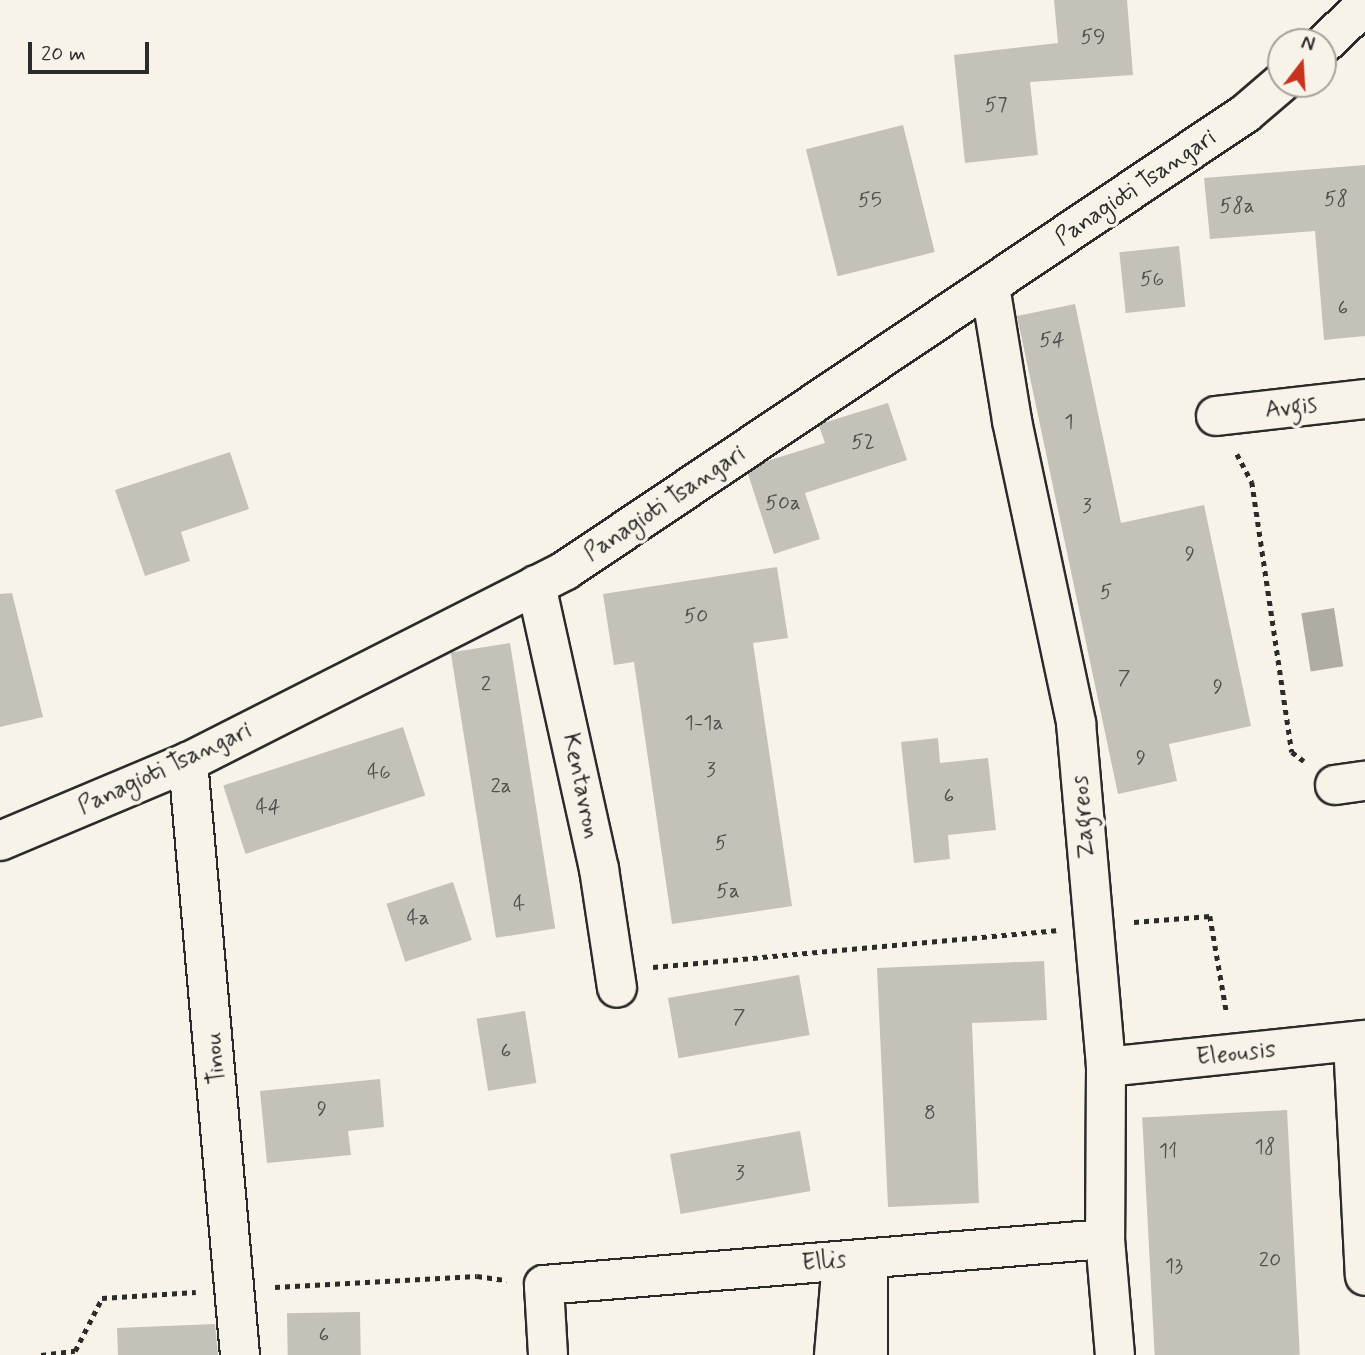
<!DOCTYPE html>
<html>
<head>
<meta charset="utf-8">
<style>
	body { margin:0 }
	#map { position:relative; width:1365px; height:1355px; overflow:hidden; background:#f7f3e8; font-family:Mynerve,sans-serif }
	div>[style] { position:absolute }
	.water>* { inset:0; background:#afaca4; transform-origin:0 0 }
	.building>* { inset:0; background:#c4c1b9; transform-origin:0 0 }
	.path>* { height:4.5px; margin-top:-2.25px; transform-origin:0; background:repeating-linear-gradient(90deg,#2b2b2b 0 5px,transparent 0 10px) }
	.roads { filter:drop-shadow(2px 0 #2b2b2b) drop-shadow(-2px 0 #2b2b2b) drop-shadow(0 2px #2b2b2b) drop-shadow(0 -2px #2b2b2b) }
	.minor>* { height:38px; margin:-19px; padding:0 19px; transform-origin:19px; border-radius:19px; background:#f7f3e8 }
	span { translate:-50% -50%; white-space:nowrap; text-align:center; line-height:1.15; -webkit-text-stroke:7px #f7f3e8; paint-order:stroke }
	.number-label { font-size:21px; color:#51504e }
	.number-label span { -webkit-text-stroke-width:0 }
	.street-label { font-size:24px; color:#2b2b2b }
	.north { position:absolute; left:1267px; top:28px; width:70px; height:70px; box-sizing:border-box; background:#f7f3e8; border:2px solid #a5a39c; border-radius:50%; rotate:17deg; font-size:19px; font-weight:700; line-height:28px; text-align:center; color:#2b2b2b }
	.north::after { content:''; display:block; margin:auto; width:24px; height:32px; background:#c8321e; clip-path:polygon(50% 0,100% 100%,50% 72%,0 100%) }
	.scale { position:absolute; left:28px; top:42px; width:121px; height:32px; box-sizing:border-box; border:4px solid #2b2b2b; border-top:0; padding-left:9px; font-size:21px; line-height:24px; white-space:nowrap; color:#2b2b2b; -webkit-text-stroke:5px #f7f3e8; paint-order:stroke }
</style>
</head>
<body>
<div id="map">
	<div class="water">
		<i style="left:1334px;top:608px;width:59px;height:33px;rotate:81deg"></i>
	</div>
	<div class="building">
		<i style="clip-path:polygon(1054px 0,1127px 0,1133px 75px,1030px 82px,1038px 155px,965px 163px,954px 55px,1058px 43px)"></i>
		<i style="left:903px;top:125px;width:131px;height:100px;rotate:76deg"></i>
		<i style="clip-path:polygon(1365px 165px,1365px 336px,1324px 340px,1315px 231px,1210px 239px,1204px 178px)"></i>
		<i style="left:1179px;top:246px;width:61px;height:60px;rotate:84deg"></i>
		<i style="clip-path:polygon(1075px 304px,1121px 523px,1204px 505px,1251px 726px,1169px 744px,1177px 781px,1118px 794px,1017px 316px)"></i>
		<i style="clip-path:polygon(888px 403px,907px 460px,805px 493px,820px 539px,774px 554px,748px 474px,767px 461px,825px 443px,819px 426px,823px 423px)"></i>
		<i style="clip-path:polygon(230px 452px,249px 509px,181px 532px,190px 561px,145px 576px,115px 490px)"></i>
		<i style="clip-path:polygon(777px 567px,788px 638px,753px 643px,792px 906px,672px 924px,634px 662px,614px 665px,603px 594px)"></i>
		<i style="clip-path:polygon(12px 593px,43px 717px,0 727px,0 594px)"></i>
		<i style="left:510px;top:643px;width:289px;height:60px;rotate:81deg"></i>
		<i style="left:403px;top:727px;width:72px;height:189px;rotate:72deg"></i>
		<i style="clip-path:polygon(938px 738px,940px 763px,988px 758px,996px 830px,948px 835px,950px 859px,914px 863px,901px 742px)"></i>
		<i style="left:453px;top:882px;width:61px;height:70px;rotate:72deg"></i>
		<i style="clip-path:polygon(1044px 961px,1047px 1020px,972px 1023px,979px 1203px,888px 1207px,877px 968px)"></i>
		<i style="left:799px;top:975px;width:61px;height:133px;rotate:80deg"></i>
		<i style="left:525px;top:1011px;width:73px;height:49px;rotate:81deg"></i>
		<i style="clip-path:polygon(380px 1079px,384px 1127px,348px 1131px,351px 1155px,267px 1163px,260px 1091px)"></i>
		<i style="left:1287px;top:1110px;width:245px;height:145px;rotate:87deg"></i>
		<i style="left:800px;top:1131px;width:61px;height:132px;rotate:80deg"></i>
		<i style="left:360px;top:1312px;width:43px;height:73px;rotate:89deg"></i>
		<i style="clip-path:polygon(215px 1324px,218px 1355px,118px 1355px,117px 1328px)"></i>
	</div>
	<div class="path">
		<i style="left:1237px;top:454px;width:32px;rotate:62deg"></i>
		<i style="left:1252px;top:482px;width:273px;rotate:81.6deg"></i>
		<i style="left:1292px;top:752px;width:15px;rotate:37deg"></i>
		<i style="left:1134px;top:922px;width:76px;rotate:-4.5deg"></i>
		<i style="left:1210px;top:916px;width:99px;rotate:80.2deg"></i>
		<i style="left:653px;top:967px;width:405px;rotate:-5.2deg"></i>
		<i style="left:275px;top:1287px;width:202px;rotate:-3.1deg"></i>
		<i style="left:477px;top:1276px;width:30px;rotate:8deg"></i>
		<i style="left:41px;top:1355px;width:34px;rotate:-7deg"></i>
		<i style="left:75px;top:1351px;width:59px;rotate:-63deg"></i>
		<i style="left:102px;top:1298px;width:94px;rotate:-3.7deg"></i>
	</div>
	<div class="roads">
		<div class="minor">
			<i style="left:1323px;top:45px;width:58px;rotate:-43.6deg"></i>
			<i style="left:990px;top:286px;width:137px;rotate:80.7deg"></i>
			<i style="left:1012px;top:421px;width:309px;rotate:78deg"></i>
			<i style="left:1076px;top:723px;width:345px;rotate:85deg"></i>
			<i style="left:1106px;top:1067px;width:172px;rotate:90.3deg"></i>
			<i style="left:1105px;top:1239px;width:116px;rotate:85.1deg"></i>
			<i style="left:1216px;top:416px;width:150px;rotate:-6.5deg"></i>
			<i style="left:536px;top:585px;width:291px;rotate:77.5deg"></i>
			<i style="left:599px;top:869px;width:120px;rotate:81.4deg"></i>
			<i style="left:188px;top:762px;width:595px;rotate:84.99deg"></i>
			<i style="left:1335px;top:785px;width:30px;rotate:-8deg"></i>
			<i style="left:0;top:841px;width:204px;rotate:-22.8deg"></i>
			<i style="left:188px;top:762px;width:424px;rotate:-26.9deg"></i>
			<i style="left:566px;top:570px;width:819px;rotate:-33.9deg"></i>
			<i style="left:1246px;top:113px;width:46px;rotate:-40.6deg"></i>
			<i style="left:1353px;top:1042px;width:234px;rotate:87.1deg"></i>
			<i style="left:1106px;top:1067px;width:260px;rotate:-6deg"></i>
			<i style="left:868px;top:1259px;width:96px;rotate:90deg"></i>
			<i style="left:548px;top:1355px;width:70px;rotate:-93.3deg"></i>
			<i style="left:544px;top:1285px;width:563px;rotate:-4.69deg"></i>
			<i style="left:834px;top:1355px;width:94px;rotate:-85.1deg"></i>
		</div>
	</div>
	<div class="number-label">
		<span style="left:1093px;top:37px">59</span>
		<span style="left:996px;top:105px">57</span>
		<span style="left:1336px;top:199px">58</span>
		<span style="left:870px;top:200px">55</span>
		<span style="left:1237px;top:206px">58a</span>
		<span style="left:1152px;top:279px">56</span>
		<span style="left:1343px;top:308px">6</span>
		<span style="left:1052px;top:340px">54</span>
		<span style="left:1069px;top:422px">1</span>
		<span style="left:863px;top:442px">52</span>
		<span style="left:783px;top:503px">50a</span>
		<span style="left:1087px;top:506px">3</span>
		<span style="left:1190px;top:554px">9</span>
		<span style="left:1106px;top:592px">5</span>
		<span style="left:696px;top:616px">50</span>
		<span style="left:1124px;top:678px">7</span>
		<span style="left:486px;top:684px">2</span>
		<span style="left:1218px;top:687px">9</span>
		<span style="left:704px;top:723px">1-1a</span>
		<span style="left:1141px;top:758px">9</span>
		<span style="left:711px;top:770px">3</span>
		<span style="left:379px;top:772px">46</span>
		<span style="left:501px;top:786px">2a</span>
		<span style="left:949px;top:796px">6</span>
		<span style="left:268px;top:807px">44</span>
		<span style="left:721px;top:843px">5</span>
		<span style="left:728px;top:891px">5a</span>
		<span style="left:519px;top:904px">4</span>
		<span style="left:418px;top:918px">4a</span>
		<span style="left:739px;top:1017px">7</span>
		<span style="left:506px;top:1051px">6</span>
		<span style="left:322px;top:1109px">9</span>
		<span style="left:930px;top:1113px">8</span>
		<span style="left:1265px;top:1147px">18</span>
		<span style="left:1168px;top:1151px">11</span>
		<span style="left:740px;top:1173px">3</span>
		<span style="left:1270px;top:1260px">20</span>
		<span style="left:1174px;top:1266px">13</span>
		<span style="left:324px;top:1335px">6</span>
	</div>
	<div class="street-label">
		<span style="left:1136px;top:188px;rotate:-34deg">Panagioti Tsangari</span>
		<span style="left:1291px;top:408px;rotate:-6deg">Avgis</span>
		<span style="left:665px;top:504px;rotate:-34deg">Panagioti Tsangari</span>
		<span style="left:165px;top:769px;rotate:-25deg">Panagioti Tsangari</span>
		<span style="left:581px;top:786px;rotate:78deg">Kentavron</span>
		<span style="left:1084px;top:817px;rotate:-95deg">Zagreos</span>
		<span style="left:1236px;top:1054px;rotate:-6deg">Eleousis</span>
		<span style="left:216px;top:1058px;rotate:-95deg">Tinou</span>
		<span style="left:824px;top:1262px;rotate:-5deg">Ellis</span>
	</div>
	<div class="north">N</div>
	<div class="scale">20 m</div>
</div>
</body>
</html>
